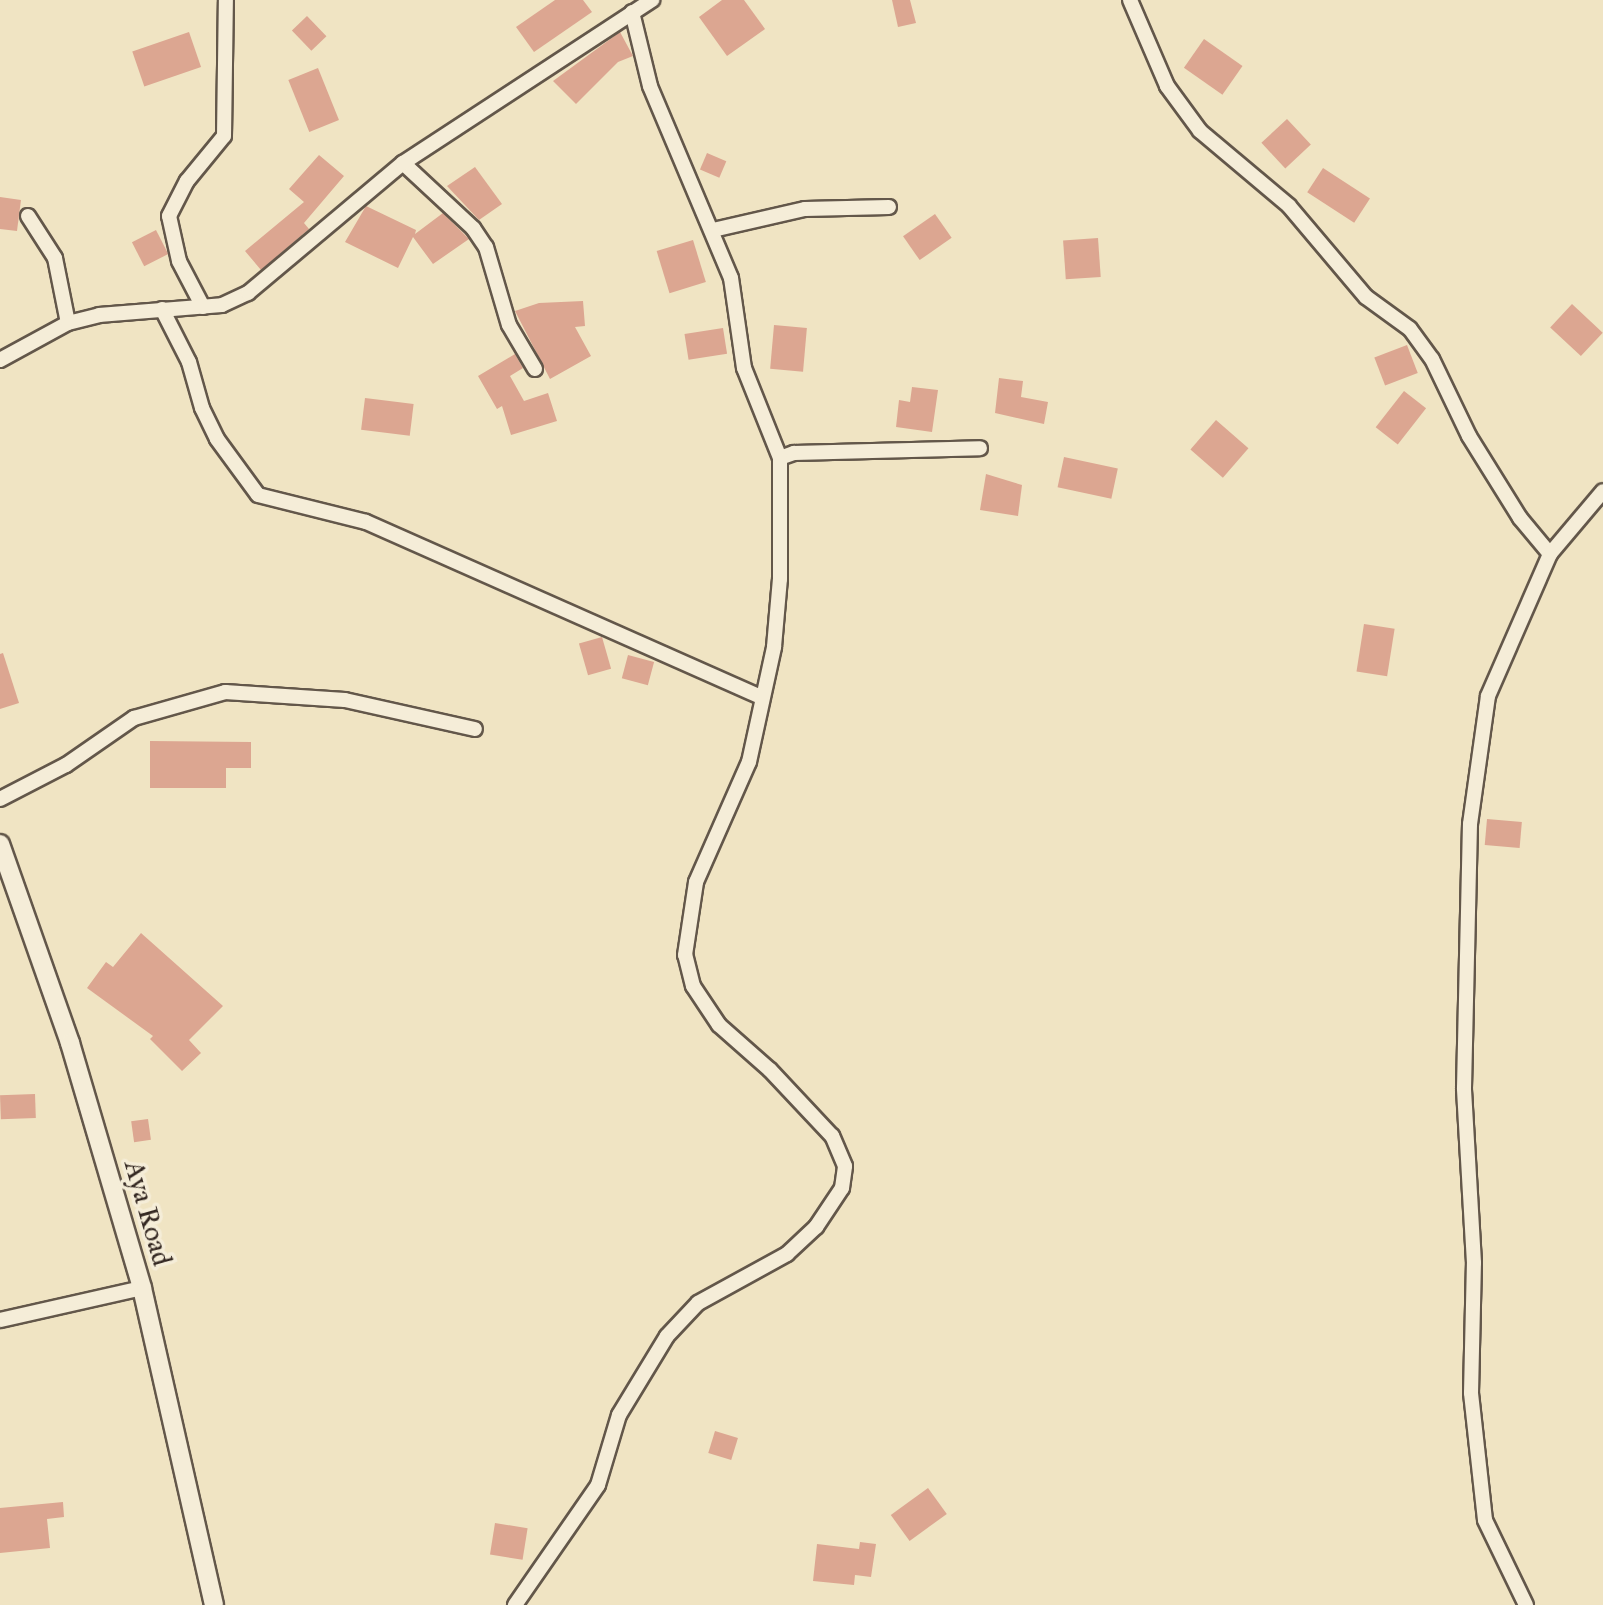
<!DOCTYPE html>
<html>
<head>
<meta charset="utf-8">
<style>
	body { margin:0 }
	#map { position:relative; width:1603px; height:1605px; overflow:hidden; background:#f0e4c3; font-family:"IM FELL Great Primer",serif }
	div>[style] { position:absolute }
	.building>* { inset:0; background:#dca691; transform-origin:0 0 }
	.roads { filter:drop-shadow(2px 0 #63574a) drop-shadow(-2px 0 #63574a) drop-shadow(0 2px #63574a) drop-shadow(0 -2px #63574a) }
	.minor>* { height:14px; margin:-7px; padding:0 7px; transform-origin:7px; border-radius:7px; background:#f5edd8 }
	.tertiary>* { height:18px; margin:-9px; padding:0 9px; transform-origin:9px; border-radius:9px; background:#f5edd8 }
	span { translate:-50% -50%; white-space:nowrap; text-align:center; line-height:1.15; -webkit-text-stroke:7px #f5edd8; paint-order:stroke }
	.street-label { font-size:28px; color:#342822 }
</style>
</head>
<body>
<div id="map">
	<div class="building">
		<i style="clip-path:polygon(555px 0,583px 0,592px 12px,534px 52px,516px 27px)"></i>
		<i style="clip-path:polygon(722px 0,744px 0,765px 29px,727px 56px,699px 17px)"></i>
		<i style="clip-path:polygon(892px 0,910px 0,916px 23px,898px 27px)"></i>
		<i style="left:307px;top:16px;width:28px;height:21px;rotate:46deg"></i>
		<i style="left:189px;top:32px;width:37px;height:60px;rotate:71deg"></i>
		<i style="clip-path:polygon(620px 32px,633px 56px,618px 62px,576px 104px,553px 81px)"></i>
		<i style="left:1204px;top:39px;width:47px;height:35px;rotate:35deg"></i>
		<i style="left:318px;top:68px;width:56px;height:32px;rotate:68deg"></i>
		<i style="left:1287px;top:119px;width:35px;height:35px;rotate:47deg"></i>
		<i style="left:707px;top:153px;width:21px;height:18px;rotate:23deg"></i>
		<i style="clip-path:polygon(319px 155px,344px 176px,304px 223px,309px 229px,261px 270px,245px 251px,304px 202px,289px 189px)"></i>
		<i style="clip-path:polygon(475px 167px,502px 204px,479px 220px,447px 186px)"></i>
		<i style="left:1323px;top:168px;width:56px;height:29px;rotate:33deg"></i>
		<i style="clip-path:polygon(0 197px,21px 200px,17px 231px,0 229px)"></i>
		<i style="clip-path:polygon(366px 206px,416px 230px,415px 234px,443px 213px,469px 239px,433px 264px,413px 237px,398px 268px,345px 242px)"></i>
		<i style="left:935px;top:214px;width:29px;height:39px;rotate:55deg"></i>
		<i style="left:156px;top:230px;width:27px;height:27px;rotate:63deg"></i>
		<i style="left:1098px;top:238px;width:39px;height:35px;rotate:86deg"></i>
		<i style="left:693px;top:240px;width:44px;height:38px;rotate:73deg"></i>
		<i style="clip-path:polygon(583px 301px,585px 326px,575px 327px,591px 356px,550px 379px,515px 311px,539px 303px)"></i>
		<i style="left:1572px;top:304px;width:42px;height:32px;rotate:43deg"></i>
		<i style="left:774px;top:325px;width:33px;height:44px;rotate:5deg"></i>
		<i style="left:723px;top:328px;width:26px;height:39px;rotate:81deg"></i>
		<i style="left:1407px;top:345px;width:30px;height:35px;rotate:69deg"></i>
		<i style="clip-path:polygon(515px 354px,523px 368px,510px 376px,524px 401px,548px 393px,557px 421px,511px 435px,502px 406px,497px 409px,478px 376px)"></i>
		<i style="clip-path:polygon(999px 378px,1023px 381px,1021px 397px,1048px 402px,1044px 424px,995px 413px)"></i>
		<i style="clip-path:polygon(912px 387px,938px 390px,932px 432px,896px 427px,899px 400px,910px 402px)"></i>
		<i style="left:1404px;top:391px;width:28px;height:46px;rotate:38deg"></i>
		<i style="left:365px;top:398px;width:49px;height:32px;rotate:7deg"></i>
		<i style="left:1216px;top:420px;width:43px;height:39px;rotate:41deg"></i>
		<i style="left:1064px;top:457px;width:55px;height:31px;rotate:12deg"></i>
		<i style="clip-path:polygon(986px 474px,1022px 485px,1018px 516px,980px 510px)"></i>
		<i style="left:1364px;top:624px;width:31px;height:48px;rotate:9deg"></i>
		<i style="left:602px;top:637px;width:33px;height:24px;rotate:74deg"></i>
		<i style="clip-path:polygon(3px 653px,19px 703px,0 709px,0 654px)"></i>
		<i style="left:628px;top:655px;width:27px;height:24px;rotate:15deg"></i>
		<i style="clip-path:polygon(150px 741px,251px 742px,251px 768px,226px 768px,226px 788px,150px 788px)"></i>
		<i style="left:1487px;top:819px;width:35px;height:26px;rotate:5deg"></i>
		<i style="clip-path:polygon(141px 933px,223px 1006px,189px 1040px,201px 1053px,182px 1071px,150px 1039px,153px 1036px,87px 988px,106px 962px,113px 967px)"></i>
		<i style="left:35px;top:1094px;width:24px;height:35px;rotate:88deg"></i>
		<i style="left:148px;top:1119px;width:21px;height:17px;rotate:82deg"></i>
		<i style="left:715px;top:1431px;width:24px;height:23px;rotate:17deg"></i>
		<i style="left:928px;top:1488px;width:32px;height:46px;rotate:54deg"></i>
		<i style="clip-path:polygon(63px 1502px,64px 1517px,47px 1519px,50px 1548px,0 1553px,0 1508px)"></i>
		<i style="left:495px;top:1523px;width:33px;height:32px;rotate:9deg"></i>
		<i style="clip-path:polygon(860px 1542px,876px 1544px,871px 1577px,855px 1575px,854px 1585px,813px 1581px,817px 1544px,859px 1549px)"></i>
	</div>
	<div class="roads">
		<div class="minor">
			<i style="left:1130px;top:0;width:94px;rotate:66.7deg"></i>
			<i style="left:1167px;top:86px;width:56px;rotate:53.7deg"></i>
			<i style="left:1200px;top:131px;width:116px;rotate:40.1deg"></i>
			<i style="left:1289px;top:206px;width:119px;rotate:49.8deg"></i>
			<i style="left:1366px;top:297px;width:54px;rotate:36deg"></i>
			<i style="left:1410px;top:329px;width:37px;rotate:54deg"></i>
			<i style="left:1432px;top:359px;width:85px;rotate:64.3deg"></i>
			<i style="left:1469px;top:436px;width:97px;rotate:58.1deg"></i>
			<i style="left:1520px;top:518px;width:47px;rotate:50.2deg"></i>
			<i style="left:403px;top:163px;width:96px;rotate:42.9deg"></i>
			<i style="left:473px;top:228px;width:23px;rotate:56deg"></i>
			<i style="left:486px;top:247px;width:81px;rotate:73.6deg"></i>
			<i style="left:509px;top:325px;width:51px;rotate:59.4deg"></i>
			<i style="left:28px;top:216px;width:50px;rotate:57.3deg"></i>
			<i style="left:55px;top:258px;width:66px;rotate:78.7deg"></i>
			<i style="left:713px;top:230px;width:94px;rotate:-12.9deg"></i>
			<i style="left:805px;top:209px;width:84px;rotate:-1.4deg"></i>
			<i style="left:203px;top:307px;width:52px;rotate:-117.6deg"></i>
			<i style="left:179px;top:261px;width:46px;rotate:-102.5deg"></i>
			<i style="left:169px;top:216px;width:39px;rotate:-63deg"></i>
			<i style="left:187px;top:181px;width:58px;rotate:-50.6deg"></i>
			<i style="left:224px;top:136px;width:136px;rotate:-89.2deg"></i>
			<i style="left:162px;top:309px;width:59px;rotate:63deg"></i>
			<i style="left:189px;top:362px;width:48px;rotate:74.2deg"></i>
			<i style="left:202px;top:408px;width:34px;rotate:64deg"></i>
			<i style="left:217px;top:439px;width:69px;rotate:53.8deg"></i>
			<i style="left:258px;top:495px;width:111px;rotate:14deg"></i>
			<i style="left:366px;top:522px;width:432px;rotate:23.9deg"></i>
			<i style="left:0;top:360px;width:77px;rotate:-28.6deg"></i>
			<i style="left:68px;top:323px;width:32px;rotate:-14deg"></i>
			<i style="left:99px;top:315px;width:123px;rotate:-4.6deg"></i>
			<i style="left:222px;top:305px;width:29px;rotate:-25deg"></i>
			<i style="left:248px;top:293px;width:202px;rotate:-40deg"></i>
			<i style="left:403px;top:163px;width:298px;rotate:-33.2deg"></i>
			<i style="left:780px;top:458px;width:15px;rotate:-20deg"></i>
			<i style="left:794px;top:453px;width:186px;rotate:-1.5deg"></i>
			<i style="left:0;top:799px;width:74px;rotate:-27.3deg"></i>
			<i style="left:66px;top:765px;width:83px;rotate:-34.7deg"></i>
			<i style="left:134px;top:718px;width:95px;rotate:-15.9deg"></i>
			<i style="left:225px;top:692px;width:120px;rotate:3.8deg"></i>
			<i style="left:345px;top:700px;width:133px;rotate:12.6deg"></i>
			<i style="left:0;top:1320px;width:146px;rotate:-12.7deg"></i>
			<i style="left:515px;top:1605px;width:146px;rotate:-55.3deg"></i>
			<i style="left:598px;top:1485px;width:73px;rotate:-73.3deg"></i>
			<i style="left:619px;top:1415px;width:92px;rotate:-58.7deg"></i>
			<i style="left:667px;top:1336px;width:45px;rotate:-46.8deg"></i>
			<i style="left:698px;top:1303px;width:102px;rotate:-28.8deg"></i>
			<i style="left:787px;top:1254px;width:40px;rotate:-43deg"></i>
			<i style="left:816px;top:1227px;width:47px;rotate:-56.3deg"></i>
			<i style="left:842px;top:1188px;width:22px;rotate:-82deg"></i>
			<i style="left:845px;top:1166px;width:33px;rotate:-113deg"></i>
			<i style="left:832px;top:1136px;width:91px;rotate:-133.2deg"></i>
			<i style="left:770px;top:1070px;width:68px;rotate:-138.6deg"></i>
			<i style="left:719px;top:1025px;width:47px;rotate:-123.7deg"></i>
			<i style="left:693px;top:986px;width:32px;rotate:-104deg"></i>
			<i style="left:685px;top:955px;width:74px;rotate:-81.4deg"></i>
			<i style="left:696px;top:882px;width:131px;rotate:-66.2deg"></i>
			<i style="left:749px;top:762px;width:118px;rotate:-77.7deg"></i>
			<i style="left:774px;top:647px;width:68px;rotate:-85deg"></i>
			<i style="left:780px;top:579px;width:121px;rotate:-90deg"></i>
			<i style="left:780px;top:458px;width:97px;rotate:-111.8deg"></i>
			<i style="left:744px;top:368px;width:91px;rotate:-98.2deg"></i>
			<i style="left:731px;top:278px;width:208px;rotate:-112.9deg"></i>
			<i style="left:650px;top:86px;width:76px;rotate:-103.7deg"></i>
			<i style="left:1526px;top:1605px;width:94px;rotate:-115.8deg"></i>
			<i style="left:1485px;top:1520px;width:128px;rotate:-96.3deg"></i>
			<i style="left:1471px;top:1393px;width:130px;rotate:-88.7deg"></i>
			<i style="left:1474px;top:1263px;width:175px;rotate:-93.3deg"></i>
			<i style="left:1464px;top:1088px;width:264px;rotate:-88.7deg"></i>
			<i style="left:1470px;top:824px;width:129px;rotate:-82deg"></i>
			<i style="left:1488px;top:696px;width:155px;rotate:-66.4deg"></i>
			<i style="left:1550px;top:554px;width:82px;rotate:-49.9deg"></i>
		</div>
		<div class="tertiary">
			<i style="left:0;top:844px;width:211px;rotate:70.6deg"></i>
			<i style="left:70px;top:1043px;width:255px;rotate:73.6deg"></i>
			<i style="left:142px;top:1288px;width:325px;rotate:77.2deg"></i>
		</div>
	</div>
	<div class="street-label">
		<span style="left:148px;top:1213px;rotate:74deg">Aya Road</span>
	</div>
</div>
</body>
</html>
